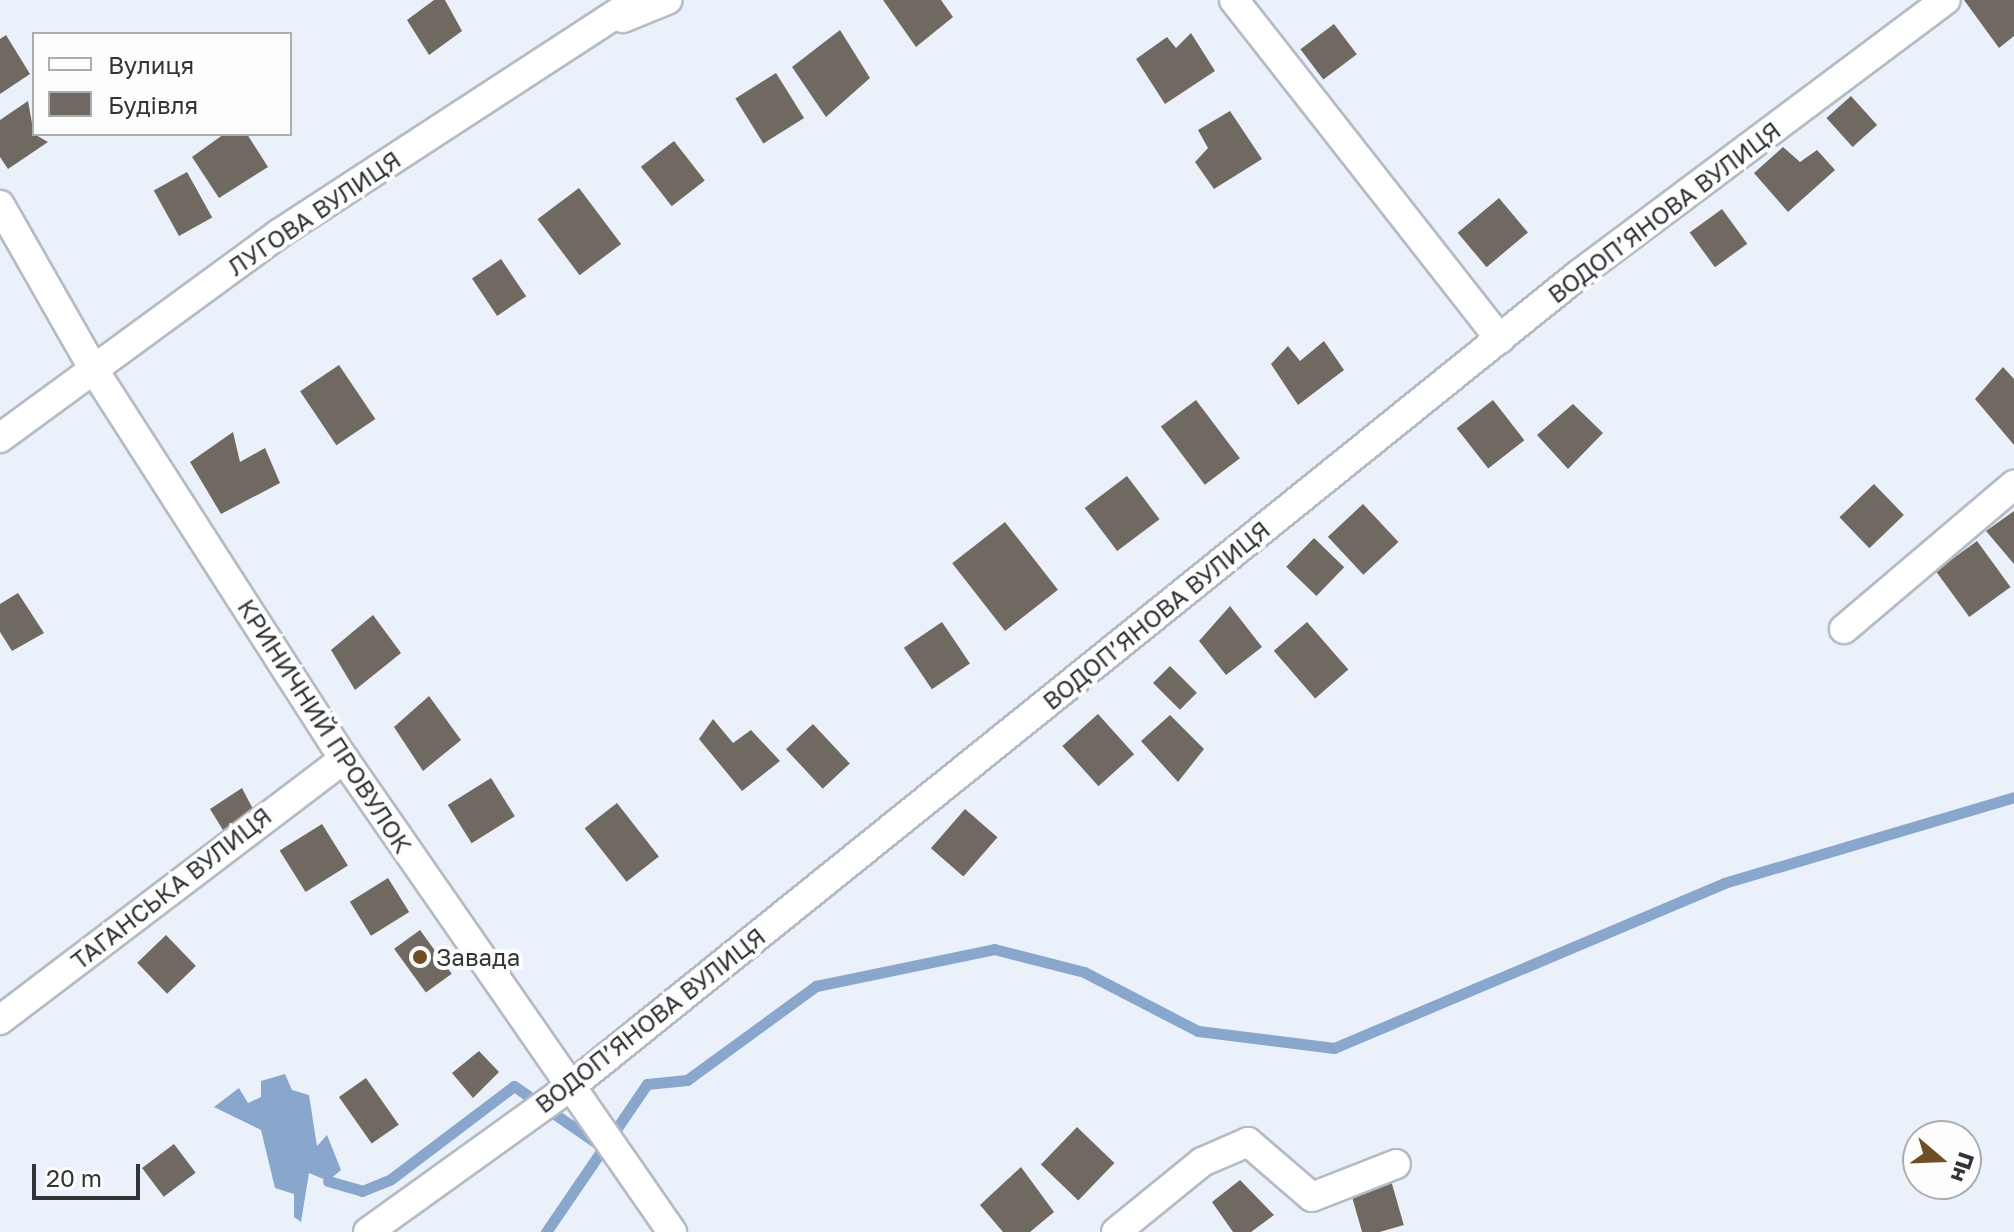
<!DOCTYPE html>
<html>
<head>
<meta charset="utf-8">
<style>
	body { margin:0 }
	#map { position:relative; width:2014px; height:1232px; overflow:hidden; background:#eaf1fa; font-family:"Golos Text",sans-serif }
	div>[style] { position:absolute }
	.water>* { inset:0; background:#89a6cc }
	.stream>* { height:11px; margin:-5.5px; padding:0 5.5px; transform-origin:5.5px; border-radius:5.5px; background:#89a6cc }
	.building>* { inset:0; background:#706961; transform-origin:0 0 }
	.roads { filter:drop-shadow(2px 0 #b5bbc4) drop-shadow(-2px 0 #b5bbc4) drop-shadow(0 2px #b5bbc4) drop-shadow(0 -2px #b5bbc4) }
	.street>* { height:28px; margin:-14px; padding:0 14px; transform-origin:14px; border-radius:14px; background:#fff }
	.dots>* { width:22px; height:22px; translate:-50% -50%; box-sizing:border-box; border:4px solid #fdfdfd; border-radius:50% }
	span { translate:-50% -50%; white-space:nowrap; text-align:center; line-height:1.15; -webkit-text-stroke:8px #fdfdfd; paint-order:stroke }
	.street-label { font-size:24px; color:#323538 }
	.poi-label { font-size:24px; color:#323538 }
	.left { translate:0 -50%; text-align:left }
	.legend { position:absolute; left:32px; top:32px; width:260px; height:104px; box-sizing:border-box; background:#fdfdfd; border:2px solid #acadae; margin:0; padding:10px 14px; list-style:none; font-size:24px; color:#323538 }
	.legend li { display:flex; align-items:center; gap:16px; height:40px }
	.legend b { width:40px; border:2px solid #acadae }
	.north { position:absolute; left:1902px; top:1120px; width:80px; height:80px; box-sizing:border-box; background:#fdfdfd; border:2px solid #acadae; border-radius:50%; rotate:109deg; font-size:22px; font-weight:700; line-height:32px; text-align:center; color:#323538 }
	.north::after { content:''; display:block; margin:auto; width:28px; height:36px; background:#704f26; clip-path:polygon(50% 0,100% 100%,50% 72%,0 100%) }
	.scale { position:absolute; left:32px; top:1164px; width:108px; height:36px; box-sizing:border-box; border:4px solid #323538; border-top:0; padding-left:10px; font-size:24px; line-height:28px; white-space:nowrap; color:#323538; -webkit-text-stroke:6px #fdfdfd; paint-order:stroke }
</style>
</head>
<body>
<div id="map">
	<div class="water">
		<i style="clip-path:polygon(285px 1074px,292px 1090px,309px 1095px,317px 1146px,327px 1135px,341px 1170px,328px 1181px,309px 1173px,301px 1222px,294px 1217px,294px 1194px,275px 1188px,261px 1130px,214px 1107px,239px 1088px,248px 1103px,261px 1097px,261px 1081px)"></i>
	</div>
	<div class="stream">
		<i style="left:328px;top:1181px;width:35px;rotate:16deg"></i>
		<i style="left:362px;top:1191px;width:31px;rotate:-22deg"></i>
		<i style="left:391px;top:1179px;width:154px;rotate:-37.1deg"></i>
		<i style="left:514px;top:1086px;width:106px;rotate:34.6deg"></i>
		<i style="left:546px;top:1232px;width:179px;rotate:-55.7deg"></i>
		<i style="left:647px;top:1084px;width:40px;rotate:-5.7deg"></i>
		<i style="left:687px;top:1080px;width:160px;rotate:-36.1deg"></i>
		<i style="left:816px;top:986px;width:182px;rotate:-11.7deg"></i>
		<i style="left:994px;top:949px;width:93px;rotate:14.3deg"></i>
		<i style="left:1084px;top:972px;width:128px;rotate:27.4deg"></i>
		<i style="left:1198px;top:1031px;width:137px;rotate:7.1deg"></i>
		<i style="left:1334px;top:1048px;width:423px;rotate:-22.9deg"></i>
		<i style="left:1724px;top:883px;width:302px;rotate:-16.5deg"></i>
	</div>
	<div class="building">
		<i style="clip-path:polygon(434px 0,445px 0,462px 31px,429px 55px,407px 20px)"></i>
		<i style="clip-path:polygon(883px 0,941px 0,953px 17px,916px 47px)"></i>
		<i style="clip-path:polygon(1964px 0,2014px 0,2014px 36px,1999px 48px)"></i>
		<i style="left:1334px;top:24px;width:38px;height:42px;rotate:53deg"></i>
		<i style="clip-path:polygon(840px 30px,870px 78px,826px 117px,792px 67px)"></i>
		<i style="clip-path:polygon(1191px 33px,1215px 71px,1165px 104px,1136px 59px,1167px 37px,1176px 48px)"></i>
		<i style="clip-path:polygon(6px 35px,30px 74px,0 94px,0 39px)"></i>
		<i style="left:776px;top:73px;width:53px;height:48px;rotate:58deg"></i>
		<i style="left:1851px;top:96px;width:39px;height:33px;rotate:48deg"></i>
		<i style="clip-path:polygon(28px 101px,34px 134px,48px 142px,8px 169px,0 157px,0 120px)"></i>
		<i style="clip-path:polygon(1230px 111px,1262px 159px,1214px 189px,1195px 162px,1208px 148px,1198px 130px)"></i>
		<i style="clip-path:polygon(224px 134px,247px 134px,268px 167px,219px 198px,192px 157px)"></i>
		<i style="left:674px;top:141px;width:50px;height:42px;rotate:52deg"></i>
		<i style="clip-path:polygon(1783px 147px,1800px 162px,1817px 150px,1835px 170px,1788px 212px,1754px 173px)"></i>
		<i style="left:187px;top:172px;width:52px;height:38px;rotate:61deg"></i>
		<i style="left:579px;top:188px;width:70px;height:52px;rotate:53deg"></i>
		<i style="left:1499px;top:198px;width:45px;height:54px;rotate:50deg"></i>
		<i style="left:1722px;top:209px;width:43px;height:40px;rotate:54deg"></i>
		<i style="left:501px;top:259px;width:45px;height:35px;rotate:56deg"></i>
		<i style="clip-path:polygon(1324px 341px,1344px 370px,1298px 405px,1271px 364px,1288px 346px,1300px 361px)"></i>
		<i style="left:339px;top:365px;width:65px;height:47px;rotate:56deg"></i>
		<i style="clip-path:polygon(2003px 367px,2014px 379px,2014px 445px,1975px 399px)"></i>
		<i style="left:1196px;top:400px;width:73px;height:44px;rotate:53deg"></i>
		<i style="left:1493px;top:400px;width:51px;height:46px;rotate:52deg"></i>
		<i style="clip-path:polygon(1573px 404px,1603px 433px,1568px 469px,1537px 435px)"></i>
		<i style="clip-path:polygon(233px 432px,240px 462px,265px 448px,280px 483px,221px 514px,190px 462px)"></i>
		<i style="left:1127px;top:476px;width:54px;height:53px;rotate:53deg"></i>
		<i style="left:1874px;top:484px;width:43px;height:48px;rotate:46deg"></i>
		<i style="left:1363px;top:504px;width:52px;height:48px;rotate:47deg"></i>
		<i style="clip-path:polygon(2014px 511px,2014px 564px,1986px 531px)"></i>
		<i style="left:1005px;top:522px;width:86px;height:67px;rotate:52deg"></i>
		<i style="left:1314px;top:538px;width:42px;height:40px;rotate:44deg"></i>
		<i style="left:1977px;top:541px;width:57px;height:51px;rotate:54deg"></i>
		<i style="clip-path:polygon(18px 593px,44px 633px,12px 651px,0 632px,0 604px)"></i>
		<i style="clip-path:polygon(1230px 606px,1262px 647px,1226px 675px,1199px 641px)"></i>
		<i style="clip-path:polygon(373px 615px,401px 653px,355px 690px,331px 650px)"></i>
		<i style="left:942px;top:622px;width:50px;height:46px;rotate:56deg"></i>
		<i style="left:1307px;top:622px;width:63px;height:44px;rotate:49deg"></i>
		<i style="left:1170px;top:666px;width:38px;height:24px;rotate:45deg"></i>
		<i style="clip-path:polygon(429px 696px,461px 740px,423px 771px,394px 727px)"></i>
		<i style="left:1098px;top:714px;width:54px;height:48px;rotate:48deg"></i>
		<i style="clip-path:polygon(1170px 715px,1204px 749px,1178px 782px,1141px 741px)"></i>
		<i style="clip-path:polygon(713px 719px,733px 743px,751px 730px,780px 761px,742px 791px,699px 739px)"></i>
		<i style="left:813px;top:724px;width:54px;height:37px;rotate:47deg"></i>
		<i style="left:491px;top:778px;width:45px;height:51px;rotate:58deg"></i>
		<i style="clip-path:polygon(242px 788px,255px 813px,226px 835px,210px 809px)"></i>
		<i style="left:617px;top:803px;width:68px;height:41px;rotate:52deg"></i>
		<i style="left:965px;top:809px;width:43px;height:52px;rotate:41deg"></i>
		<i style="left:322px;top:824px;width:49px;height:50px;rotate:58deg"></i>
		<i style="left:388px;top:878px;width:40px;height:45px;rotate:58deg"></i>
		<i style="left:420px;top:930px;width:54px;height:32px;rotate:54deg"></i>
		<i style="left:166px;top:935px;width:43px;height:40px;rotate:46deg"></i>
		<i style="clip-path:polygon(479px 1051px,499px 1072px,473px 1098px,452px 1073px)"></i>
		<i style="left:366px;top:1078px;width:57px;height:33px;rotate:55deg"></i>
		<i style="left:1077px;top:1127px;width:52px;height:52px;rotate:44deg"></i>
		<i style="left:174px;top:1144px;width:36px;height:40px;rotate:53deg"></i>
		<i style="clip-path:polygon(1021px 1167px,1054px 1212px,1030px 1232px,1003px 1232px,980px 1205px)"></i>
		<i style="left:1390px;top:1177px;width:50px;height:42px;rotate:74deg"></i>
		<i style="clip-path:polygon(1240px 1180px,1274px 1215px,1251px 1232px,1233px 1232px,1212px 1202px)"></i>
	</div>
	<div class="roads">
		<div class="street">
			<i style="left:1234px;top:0;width:431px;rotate:51.9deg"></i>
			<i style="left:623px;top:18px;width:48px;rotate:-22.2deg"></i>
			<i style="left:0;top:205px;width:190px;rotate:60.3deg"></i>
			<i style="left:94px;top:370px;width:462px;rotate:57.3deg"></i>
			<i style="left:344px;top:759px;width:576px;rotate:55.26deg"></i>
			<i style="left:0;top:438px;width:347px;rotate:-36.2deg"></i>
			<i style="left:280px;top:233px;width:426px;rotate:-33.1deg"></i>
			<i style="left:1844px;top:629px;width:223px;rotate:-40.3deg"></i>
			<i style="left:0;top:1020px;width:432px;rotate:-37.2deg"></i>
			<i style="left:368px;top:1232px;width:249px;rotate:-35.7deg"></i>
			<i style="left:570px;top:1087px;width:1294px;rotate:-38.85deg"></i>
			<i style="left:1578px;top:275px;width:459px;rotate:-36.8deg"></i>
			<i style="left:1116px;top:1232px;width:111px;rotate:-39.1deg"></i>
			<i style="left:1202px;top:1162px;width:50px;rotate:-23.5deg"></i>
			<i style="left:1248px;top:1142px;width:84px;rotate:40.7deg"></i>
			<i style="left:1312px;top:1197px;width:90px;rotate:-21.4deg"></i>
		</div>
	</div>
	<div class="dots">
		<i style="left:420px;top:957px;background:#704f26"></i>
	</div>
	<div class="street-label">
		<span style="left:1664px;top:212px;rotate:-37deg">ВОДОП’ЯНОВА ВУЛИЦЯ</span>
		<span style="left:314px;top:213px;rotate:-34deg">ЛУГОВА ВУЛИЦЯ</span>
		<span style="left:1156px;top:615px;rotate:-39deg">ВОДОП’ЯНОВА ВУЛИЦЯ</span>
		<span style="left:325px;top:726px;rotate:57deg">КРИНИЧНИЙ ПРОВУЛОК</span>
		<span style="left:171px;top:888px;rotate:-38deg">ТАГАНСЬКА ВУЛИЦЯ</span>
		<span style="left:650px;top:1020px;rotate:-38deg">ВОДОП’ЯНОВА ВУЛИЦЯ</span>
	</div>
	<div class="poi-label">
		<span class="left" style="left:436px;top:957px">Завада</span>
	</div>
	<ul class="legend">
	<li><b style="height:10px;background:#fff"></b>Вулиця</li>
	<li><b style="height:22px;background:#706961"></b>Будівля</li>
	</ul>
	<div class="north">Пн</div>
	<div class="scale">20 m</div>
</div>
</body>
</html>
